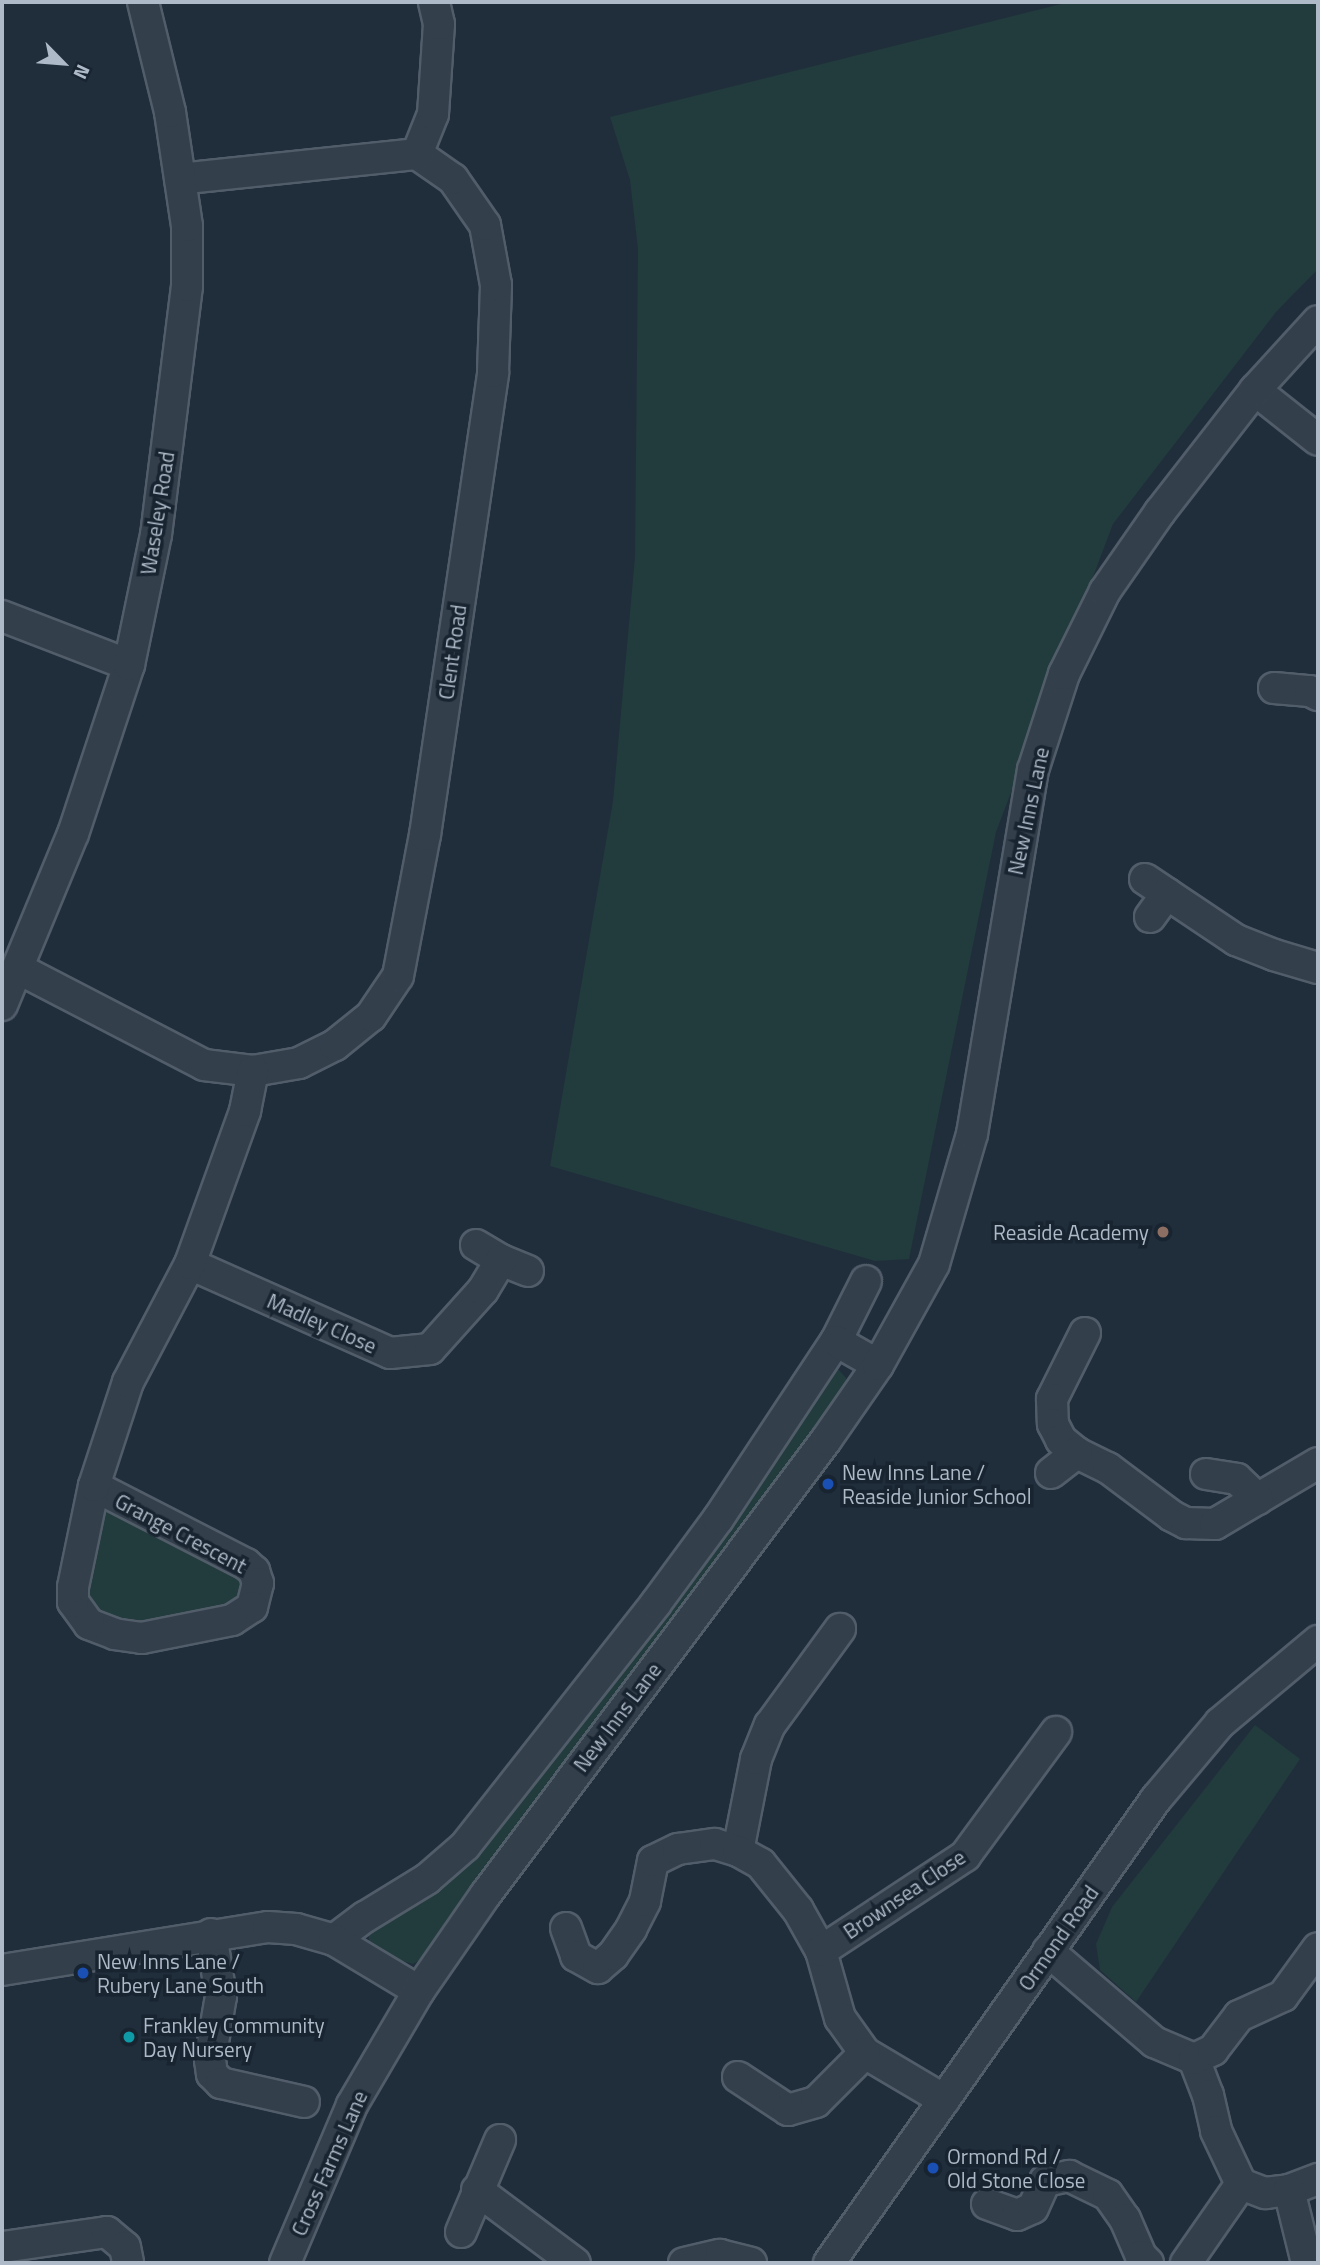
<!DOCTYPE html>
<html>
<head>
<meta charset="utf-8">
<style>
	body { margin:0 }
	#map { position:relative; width:1320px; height:2265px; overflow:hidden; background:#202e3c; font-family:"Titillium Web",sans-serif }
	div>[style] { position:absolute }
	.green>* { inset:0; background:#223b3d }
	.roads { filter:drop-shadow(2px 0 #525d6a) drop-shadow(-2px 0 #525d6a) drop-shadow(0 2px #525d6a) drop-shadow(0 -2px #525d6a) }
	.minor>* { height:30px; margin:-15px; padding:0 15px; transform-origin:15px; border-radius:15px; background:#343f4c }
	.dots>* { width:19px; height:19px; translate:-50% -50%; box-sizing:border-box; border:4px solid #192431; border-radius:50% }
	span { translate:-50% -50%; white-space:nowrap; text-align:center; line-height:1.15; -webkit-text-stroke:7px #192431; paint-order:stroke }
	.street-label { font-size:21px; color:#afbac8 }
	.poi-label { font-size:21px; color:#afbac8 }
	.right { translate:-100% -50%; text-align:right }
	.left { translate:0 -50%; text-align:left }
	.frame { position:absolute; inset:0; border:4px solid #afbac8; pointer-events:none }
	.north { position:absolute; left:28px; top:28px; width:70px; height:70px; -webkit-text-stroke:5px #192431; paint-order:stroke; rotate:115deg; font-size:19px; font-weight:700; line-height:28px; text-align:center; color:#afbac8 }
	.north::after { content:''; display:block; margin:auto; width:24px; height:32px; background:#afbac8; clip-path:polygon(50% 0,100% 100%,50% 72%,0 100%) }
</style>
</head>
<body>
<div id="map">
	<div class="green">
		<i style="clip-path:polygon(1069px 2px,1318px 2px,1318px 269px,1276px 312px,1113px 524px,996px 832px,909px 1259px,875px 1261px,550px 1166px,613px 801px,635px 557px,638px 249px,630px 180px,610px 117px)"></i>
		<i style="clip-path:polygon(828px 1368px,839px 1370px,846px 1378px,846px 1390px,429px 1954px,413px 1964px,379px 1954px,369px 1942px,369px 1934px,458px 1868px)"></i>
		<i style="clip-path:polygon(114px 1508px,243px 1572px,251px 1584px,238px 1607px,116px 1631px,83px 1597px,100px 1510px)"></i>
		<i style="clip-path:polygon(1255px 1725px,1300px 1759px,1136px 2002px,1100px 1970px,1096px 1944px,1112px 1907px)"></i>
	</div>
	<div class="roads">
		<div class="minor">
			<i style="left:417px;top:154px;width:43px;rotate:-68.2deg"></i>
			<i style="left:433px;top:114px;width:90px;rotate:-86.2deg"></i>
			<i style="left:439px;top:24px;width:23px;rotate:-103deg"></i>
			<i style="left:1255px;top:390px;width:80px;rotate:38.4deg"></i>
			<i style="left:2px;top:616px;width:136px;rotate:21.1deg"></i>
			<i style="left:1274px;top:688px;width:36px;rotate:5deg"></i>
			<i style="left:1310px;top:691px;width:9px;rotate:27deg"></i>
			<i style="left:1145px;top:879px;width:110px;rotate:33.8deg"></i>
			<i style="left:1236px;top:940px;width:41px;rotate:21.5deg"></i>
			<i style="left:1274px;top:955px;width:46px;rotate:16.5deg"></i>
			<i style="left:1150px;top:917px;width:29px;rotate:-54deg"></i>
			<i style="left:19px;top:969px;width:208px;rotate:27.4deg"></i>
			<i style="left:204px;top:1065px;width:49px;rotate:7deg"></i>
			<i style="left:253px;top:1071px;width:47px;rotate:-9.9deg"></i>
			<i style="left:299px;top:1063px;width:40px;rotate:-26.6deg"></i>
			<i style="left:335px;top:1045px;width:46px;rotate:-38.9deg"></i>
			<i style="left:371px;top:1016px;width:48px;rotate:-56deg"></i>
			<i style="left:398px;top:976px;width:144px;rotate:-79.2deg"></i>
			<i style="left:425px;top:835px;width:468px;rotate:-81.6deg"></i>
			<i style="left:493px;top:372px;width:87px;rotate:-88deg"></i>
			<i style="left:496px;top:285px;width:61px;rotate:-100.4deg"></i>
			<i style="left:485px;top:225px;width:56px;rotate:-124.8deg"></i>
			<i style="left:453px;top:179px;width:44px;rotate:-145.2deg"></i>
			<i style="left:417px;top:154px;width:238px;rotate:174deg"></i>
			<i style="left:2px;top:1005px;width:185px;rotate:-67.5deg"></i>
			<i style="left:73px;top:834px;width:178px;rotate:-71.7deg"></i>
			<i style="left:129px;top:665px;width:133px;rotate:-78.3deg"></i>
			<i style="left:156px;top:535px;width:251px;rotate:-82.9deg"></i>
			<i style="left:187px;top:286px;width:60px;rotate:-90deg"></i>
			<i style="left:187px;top:226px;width:115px;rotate:-98.5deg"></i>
			<i style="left:170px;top:112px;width:113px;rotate:-103.8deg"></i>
			<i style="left:476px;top:1245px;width:29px;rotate:31deg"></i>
			<i style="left:501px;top:1260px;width:29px;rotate:22deg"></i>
			<i style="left:190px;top:1264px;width:219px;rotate:24deg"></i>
			<i style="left:390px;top:1353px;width:40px;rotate:-5.7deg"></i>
			<i style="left:430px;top:1349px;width:79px;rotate:-48.1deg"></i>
			<i style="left:483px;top:1290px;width:35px;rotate:-59deg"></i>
			<i style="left:1085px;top:1333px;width:74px;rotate:116.6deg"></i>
			<i style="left:1052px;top:1399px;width:25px;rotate:88deg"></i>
			<i style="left:1053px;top:1424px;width:18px;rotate:63deg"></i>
			<i style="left:1061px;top:1440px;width:21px;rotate:39deg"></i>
			<i style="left:1077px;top:1453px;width:34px;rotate:26deg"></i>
			<i style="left:1108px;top:1468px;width:80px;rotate:36.9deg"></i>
			<i style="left:1172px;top:1516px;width:16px;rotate:27deg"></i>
			<i style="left:1186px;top:1523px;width:29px;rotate:2deg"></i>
			<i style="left:1215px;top:1524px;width:120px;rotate:-30.6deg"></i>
			<i style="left:836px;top:1341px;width:67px;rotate:-63.4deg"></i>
			<i style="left:1051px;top:1473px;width:33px;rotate:-38deg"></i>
			<i style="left:1206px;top:1474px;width:31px;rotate:9deg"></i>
			<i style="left:1237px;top:1479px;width:29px;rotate:44deg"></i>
			<i style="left:94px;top:1486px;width:171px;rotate:27.2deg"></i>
			<i style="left:246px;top:1564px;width:11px;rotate:41deg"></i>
			<i style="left:254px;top:1571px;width:13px;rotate:72deg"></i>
			<i style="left:258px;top:1583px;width:25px;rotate:104deg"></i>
			<i style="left:252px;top:1607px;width:24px;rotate:147deg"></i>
			<i style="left:232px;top:1620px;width:92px;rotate:168.7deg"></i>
			<i style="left:142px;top:1638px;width:27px;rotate:-172deg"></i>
			<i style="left:115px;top:1634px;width:28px;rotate:-159deg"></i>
			<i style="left:89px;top:1624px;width:27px;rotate:-126deg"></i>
			<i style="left:73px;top:1602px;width:15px;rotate:-90deg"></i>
			<i style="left:73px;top:1587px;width:103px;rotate:-78.3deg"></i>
			<i style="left:94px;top:1486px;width:109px;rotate:-71.9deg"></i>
			<i style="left:128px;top:1382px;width:133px;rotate:-62.3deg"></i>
			<i style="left:190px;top:1264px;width:163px;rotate:-70.2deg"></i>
			<i style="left:245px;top:1111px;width:41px;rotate:-78.7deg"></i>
			<i style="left:738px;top:1851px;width:94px;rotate:-78.9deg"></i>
			<i style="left:756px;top:1759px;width:37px;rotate:-68deg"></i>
			<i style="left:770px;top:1725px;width:119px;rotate:-53.9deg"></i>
			<i style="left:566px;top:1928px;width:30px;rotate:70deg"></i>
			<i style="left:576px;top:1956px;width:25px;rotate:29deg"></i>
			<i style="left:598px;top:1968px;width:20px;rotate:-41deg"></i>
			<i style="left:613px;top:1955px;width:32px;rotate:-55deg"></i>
			<i style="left:631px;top:1929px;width:31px;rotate:-63deg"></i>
			<i style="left:645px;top:1901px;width:41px;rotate:-78.7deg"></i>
			<i style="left:653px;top:1861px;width:28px;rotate:-26deg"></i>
			<i style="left:678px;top:1849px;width:37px;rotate:-8deg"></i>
			<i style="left:715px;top:1844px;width:24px;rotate:17deg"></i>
			<i style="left:738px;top:1851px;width:26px;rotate:29deg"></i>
			<i style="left:761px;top:1864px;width:59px;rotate:51.2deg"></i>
			<i style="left:798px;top:1910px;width:47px;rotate:60.7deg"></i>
			<i style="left:821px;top:1951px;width:70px;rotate:74.2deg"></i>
			<i style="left:840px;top:2018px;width:43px;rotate:54.5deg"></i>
			<i style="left:865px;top:2053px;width:92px;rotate:30.7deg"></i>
			<i style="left:211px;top:1934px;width:63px;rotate:80.8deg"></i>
			<i style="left:221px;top:1996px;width:65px;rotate:99.8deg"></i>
			<i style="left:210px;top:2060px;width:14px;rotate:82deg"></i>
			<i style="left:212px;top:2074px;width:13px;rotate:45deg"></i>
			<i style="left:221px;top:2083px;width:85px;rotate:12.9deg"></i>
			<i style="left:334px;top:1940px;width:39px;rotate:-37deg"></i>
			<i style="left:365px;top:1917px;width:73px;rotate:-31.5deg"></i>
			<i style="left:427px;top:1879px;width:50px;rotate:-41deg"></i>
			<i style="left:465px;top:1846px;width:309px;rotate:-51.8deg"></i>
			<i style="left:656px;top:1603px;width:104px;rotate:-53.6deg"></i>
			<i style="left:718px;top:1519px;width:214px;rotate:-56.5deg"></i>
			<i style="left:836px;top:1341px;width:48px;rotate:29.7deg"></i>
			<i style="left:821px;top:1951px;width:173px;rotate:-33.4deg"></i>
			<i style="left:965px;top:1856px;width:154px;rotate:-53.7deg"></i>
			<i style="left:1048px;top:1951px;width:140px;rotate:40.6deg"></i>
			<i style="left:1154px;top:2042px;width:43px;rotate:23deg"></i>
			<i style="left:1194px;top:2059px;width:39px;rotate:69deg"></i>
			<i style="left:1208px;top:2095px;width:37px;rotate:77deg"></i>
			<i style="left:1216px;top:2131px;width:59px;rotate:64.7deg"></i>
			<i style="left:1241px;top:2184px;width:26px;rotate:21deg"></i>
			<i style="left:1265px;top:2193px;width:24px;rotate:-7deg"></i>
			<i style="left:1289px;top:2190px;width:31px;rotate:-21deg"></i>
			<i style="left:2px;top:1970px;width:269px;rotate:-9.2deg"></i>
			<i style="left:268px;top:1927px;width:28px;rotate:4deg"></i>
			<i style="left:296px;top:1929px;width:40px;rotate:16deg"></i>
			<i style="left:334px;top:1940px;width:99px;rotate:31deg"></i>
			<i style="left:1194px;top:2059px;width:21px;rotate:-25deg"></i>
			<i style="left:1213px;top:2050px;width:43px;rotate:-52.6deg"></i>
			<i style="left:1239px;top:2016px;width:48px;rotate:-24.4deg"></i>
			<i style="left:1283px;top:1996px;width:59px;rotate:-53.9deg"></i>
			<i style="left:738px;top:2077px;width:60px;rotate:33.4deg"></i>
			<i style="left:788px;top:2110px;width:29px;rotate:-16deg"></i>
			<i style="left:816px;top:2102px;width:69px;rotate:-45deg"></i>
			<i style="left:477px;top:2190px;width:122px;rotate:36.7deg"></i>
			<i style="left:1289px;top:2190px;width:75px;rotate:76.1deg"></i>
			<i style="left:987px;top:2204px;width:32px;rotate:20deg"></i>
			<i style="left:1017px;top:2215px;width:17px;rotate:-24deg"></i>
			<i style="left:1033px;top:2208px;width:30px;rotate:-66deg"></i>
			<i style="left:1045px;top:2181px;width:25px;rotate:-12deg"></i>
			<i style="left:1069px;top:2176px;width:43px;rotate:26deg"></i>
			<i style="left:1108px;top:2195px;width:29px;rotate:55deg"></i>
			<i style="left:1125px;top:2219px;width:40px;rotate:66.6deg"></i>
			<i style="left:1141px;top:2256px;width:10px;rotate:45deg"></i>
			<i style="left:461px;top:2232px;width:100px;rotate:-67deg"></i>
			<i style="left:3px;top:2247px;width:105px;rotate:-8.2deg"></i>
			<i style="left:107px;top:2232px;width:23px;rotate:40deg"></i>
			<i style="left:125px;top:2247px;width:16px;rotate:79deg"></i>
			<i style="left:285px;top:2263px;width:172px;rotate:-67deg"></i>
			<i style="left:352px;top:2105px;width:132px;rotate:-59.6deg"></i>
			<i style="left:419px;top:1991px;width:118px;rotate:-55.4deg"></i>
			<i style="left:486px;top:1894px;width:567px;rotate:-53.17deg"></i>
			<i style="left:826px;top:1440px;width:91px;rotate:-55.3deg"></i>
			<i style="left:878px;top:1365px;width:115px;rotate:-61deg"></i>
			<i style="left:934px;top:1264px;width:135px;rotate:-73.7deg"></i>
			<i style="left:972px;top:1134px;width:369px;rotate:-80.5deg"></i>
			<i style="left:1033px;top:770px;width:101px;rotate:-72.1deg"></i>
			<i style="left:1064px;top:674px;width:93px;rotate:-63.7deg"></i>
			<i style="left:1105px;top:591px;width:96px;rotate:-55.2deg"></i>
			<i style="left:1160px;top:512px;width:155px;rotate:-52.1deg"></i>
			<i style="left:1255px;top:390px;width:93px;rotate:-47.6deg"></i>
			<i style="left:684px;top:2263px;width:37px;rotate:-13deg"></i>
			<i style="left:720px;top:2255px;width:32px;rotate:14deg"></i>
			<i style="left:829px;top:2263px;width:568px;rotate:-54.83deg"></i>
			<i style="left:1156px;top:1799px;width:99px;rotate:-49.9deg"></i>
			<i style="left:1220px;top:1723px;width:128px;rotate:-39.9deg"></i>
			<i style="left:1186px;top:2263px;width:96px;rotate:-55.2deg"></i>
		</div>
	</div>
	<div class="dots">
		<i style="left:1163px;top:1232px;background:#8d6e63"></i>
		<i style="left:828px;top:1484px;background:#1a4fb4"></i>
		<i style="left:83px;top:1973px;background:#1a4fb4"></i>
		<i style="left:129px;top:2037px;background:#0f9aa8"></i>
		<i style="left:933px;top:2168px;background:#1a4fb4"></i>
	</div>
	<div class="street-label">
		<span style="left:157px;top:513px;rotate:-81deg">Waseley Road</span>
		<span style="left:452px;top:652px;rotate:-82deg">Clent Road</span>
		<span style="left:1028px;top:811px;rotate:-78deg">New Inns Lane</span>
		<span style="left:322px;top:1323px;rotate:24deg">Madley Close</span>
		<span style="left:181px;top:1533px;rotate:28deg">Grange Crescent</span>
		<span style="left:617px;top:1717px;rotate:-53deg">New Inns Lane</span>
		<span style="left:904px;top:1894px;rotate:-34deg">Brownsea Close</span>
		<span style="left:1058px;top:1938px;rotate:-55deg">Ormond Road</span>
		<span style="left:329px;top:2163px;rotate:-66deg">Cross Farms Lane</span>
	</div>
	<div class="poi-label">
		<span class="right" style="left:1149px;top:1232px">Reaside Academy</span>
		<span class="left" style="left:842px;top:1484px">New Inns Lane /<br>Reaside Junior School</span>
		<span class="left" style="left:97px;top:1973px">New Inns Lane /<br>Rubery Lane South</span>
		<span class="left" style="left:143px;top:2037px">Frankley Community<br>Day Nursery</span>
		<span class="left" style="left:947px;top:2168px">Ormond Rd /<br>Old Stone Close</span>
	</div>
	<div class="frame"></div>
	<div class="north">N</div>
</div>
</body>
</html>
